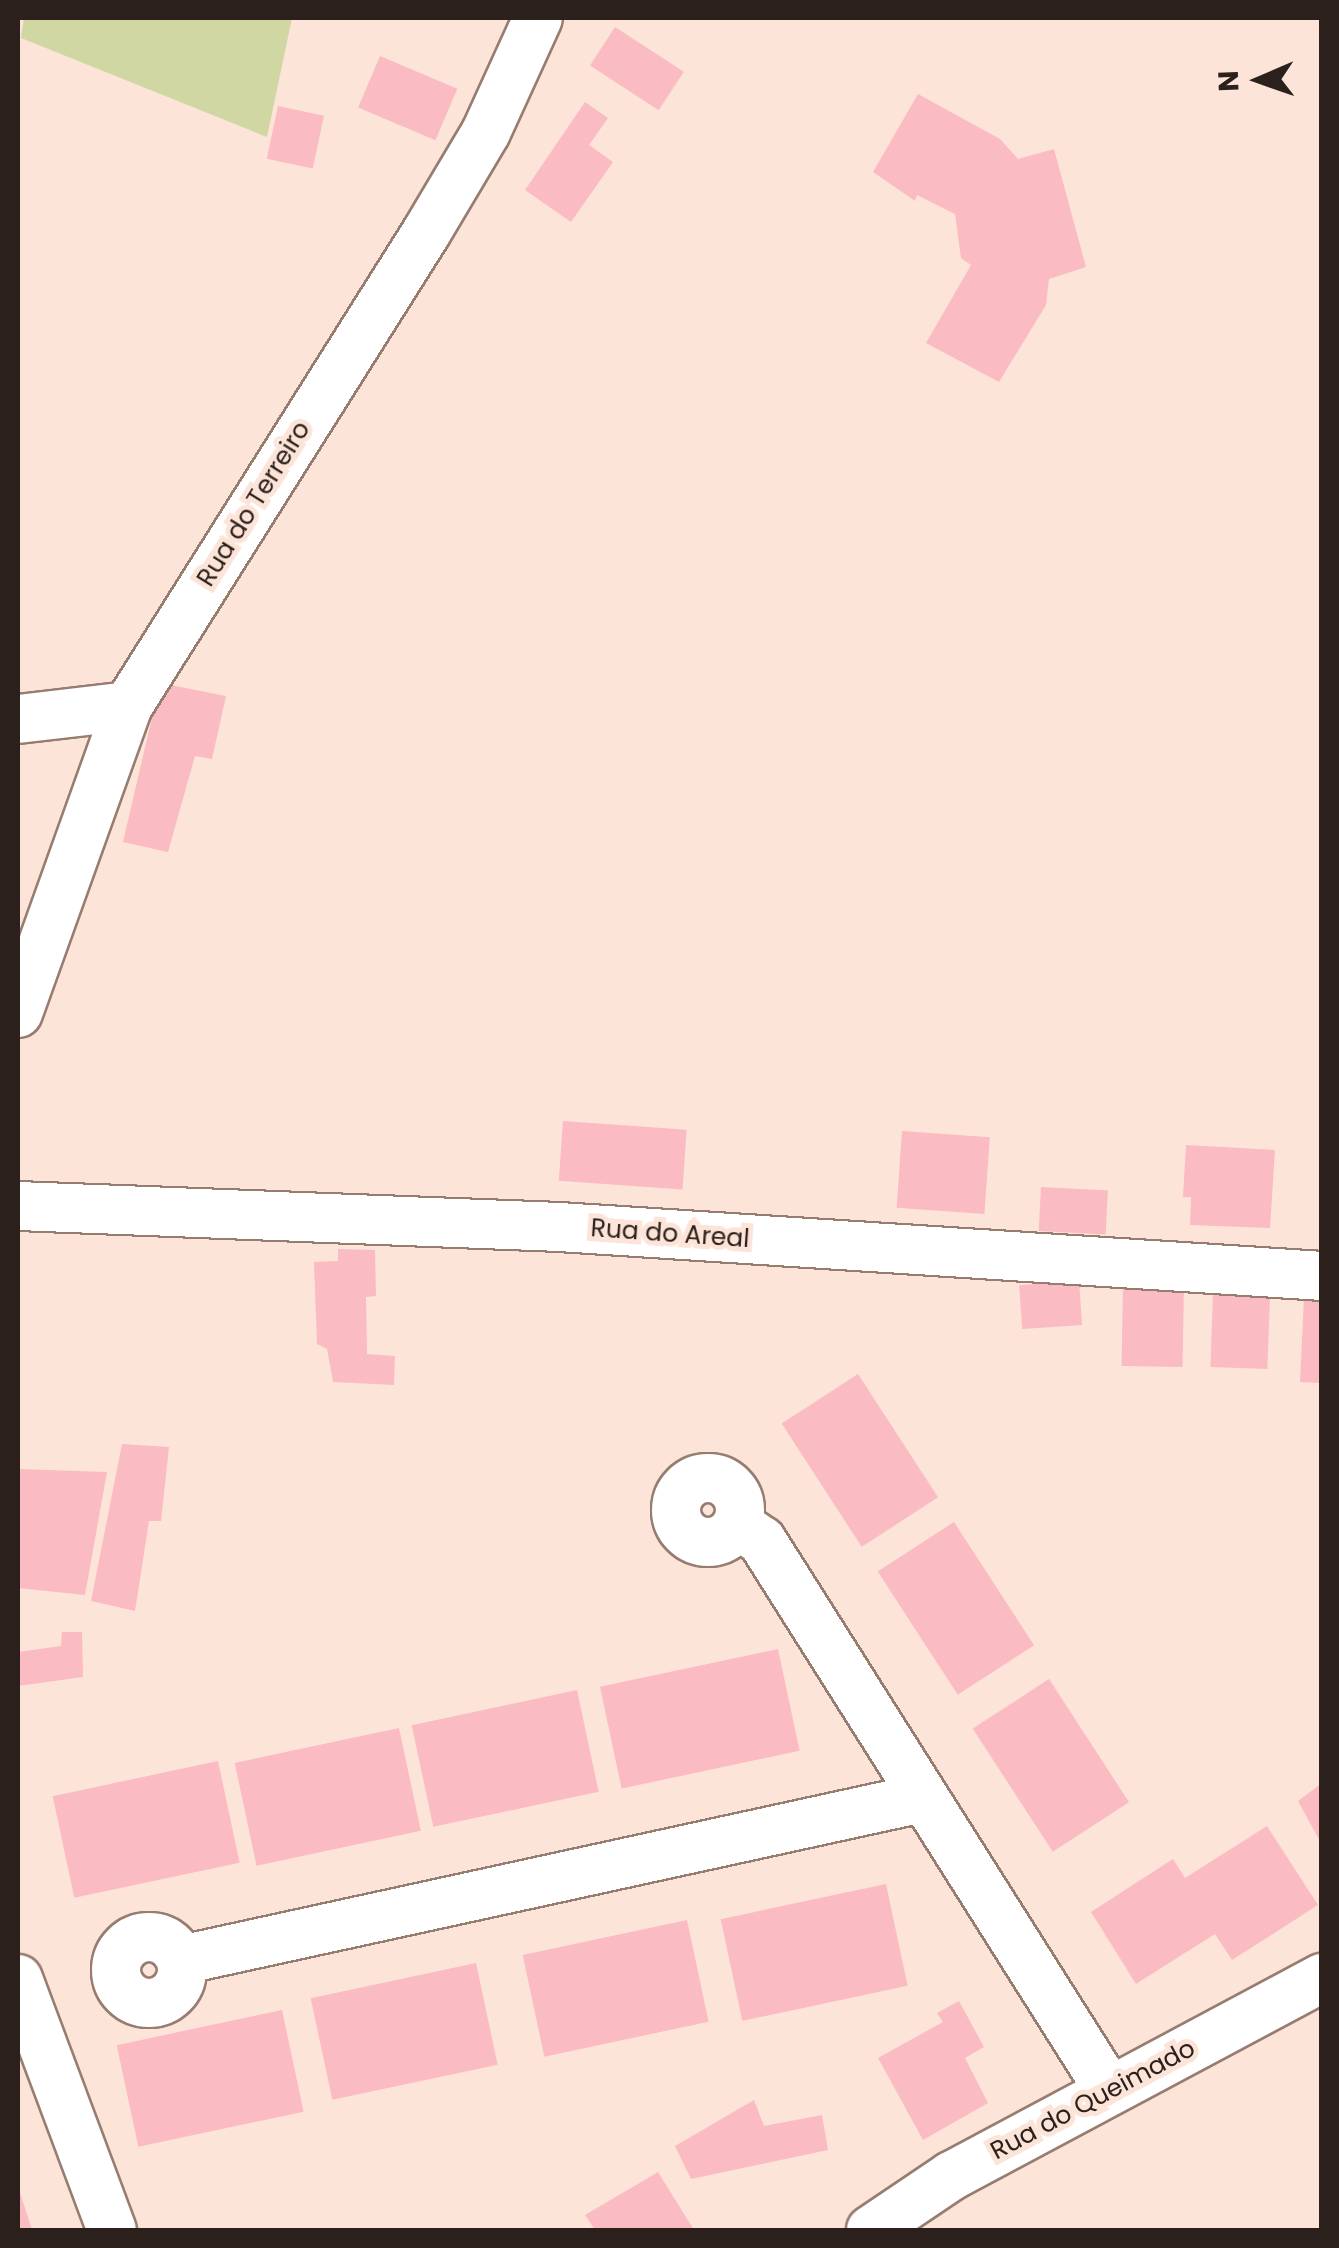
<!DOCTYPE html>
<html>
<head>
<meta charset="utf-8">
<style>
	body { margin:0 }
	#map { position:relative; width:1339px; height:2248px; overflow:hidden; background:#fce4d9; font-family:Poppins,sans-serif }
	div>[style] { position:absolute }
	.green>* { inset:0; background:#d0d7a2 }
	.building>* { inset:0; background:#fbbbc2; transform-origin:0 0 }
	.roads { filter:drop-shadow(2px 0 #977c70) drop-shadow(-2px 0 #977c70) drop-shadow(0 2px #977c70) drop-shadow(0 -2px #977c70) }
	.street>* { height:48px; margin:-24px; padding:0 24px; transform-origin:24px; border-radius:24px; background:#fff }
	.street>.ring { margin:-24px; padding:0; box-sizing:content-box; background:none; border:48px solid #fff; border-radius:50% }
	span { translate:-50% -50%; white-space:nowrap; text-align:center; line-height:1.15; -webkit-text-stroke:10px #fce4d9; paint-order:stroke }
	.street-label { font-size:25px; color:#2b201b }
	.frame { position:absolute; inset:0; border:20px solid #2b201b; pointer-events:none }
	.north { position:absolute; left:1209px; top:30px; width:100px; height:100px; -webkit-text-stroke:8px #fce4d9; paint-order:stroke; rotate:268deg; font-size:28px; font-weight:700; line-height:40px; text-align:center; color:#2b201b }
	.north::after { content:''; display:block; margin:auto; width:35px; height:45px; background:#2b201b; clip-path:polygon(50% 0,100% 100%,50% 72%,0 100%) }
</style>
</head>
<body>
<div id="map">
	<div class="green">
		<i style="clip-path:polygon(24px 18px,292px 18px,267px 137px,21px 38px)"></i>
	</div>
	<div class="building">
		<i style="left:615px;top:27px;width:82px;height:46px;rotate:33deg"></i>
		<i style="left:380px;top:56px;width:84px;height:56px;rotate:23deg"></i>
		<i style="clip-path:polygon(918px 94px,1000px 139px,1018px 159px,1054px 149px,1086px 267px,1049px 279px,1046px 305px,999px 382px,926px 343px,971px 265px,961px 258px,955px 214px,917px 195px,915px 201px,873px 172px)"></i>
		<i style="clip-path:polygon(585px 102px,608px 118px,589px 145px,613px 162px,571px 222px,525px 190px)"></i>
		<i style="left:278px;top:106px;width:47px;height:54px;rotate:12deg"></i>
		<i style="clip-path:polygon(160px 683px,226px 696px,212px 759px,195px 756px,168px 852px,123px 842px)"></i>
		<i style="left:563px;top:1121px;width:124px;height:60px;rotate:4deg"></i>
		<i style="left:902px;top:1131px;width:88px;height:77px;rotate:4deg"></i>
		<i style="clip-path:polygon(1186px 1145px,1275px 1150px,1270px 1228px,1190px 1225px,1191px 1197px,1183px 1197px)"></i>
		<i style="left:1041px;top:1187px;width:67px;height:44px;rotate:3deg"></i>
		<i style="clip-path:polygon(338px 1249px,375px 1250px,376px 1296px,366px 1297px,367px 1354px,395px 1356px,394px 1385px,333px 1382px,327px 1349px,317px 1344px,314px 1262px,338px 1261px)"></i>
		<i style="left:1079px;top:1281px;width:44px;height:60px;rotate:86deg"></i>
		<i style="left:1123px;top:1283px;width:61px;height:83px;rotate:1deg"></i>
		<i style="left:1213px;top:1293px;width:57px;height:74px;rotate:2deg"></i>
		<i style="clip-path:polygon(1304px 1298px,1322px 1298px,1322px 1383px,1300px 1382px)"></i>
		<i style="left:858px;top:1374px;width:147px;height:91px;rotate:57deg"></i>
		<i style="clip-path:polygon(122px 1444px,169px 1447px,161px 1521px,149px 1521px,135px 1611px,91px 1601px)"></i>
		<i style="clip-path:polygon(18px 1469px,107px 1472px,85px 1595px,18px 1588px)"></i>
		<i style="left:954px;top:1522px;width:147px;height:91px;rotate:57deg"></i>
		<i style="clip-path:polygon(62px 1632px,82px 1632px,83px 1677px,18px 1686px,18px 1652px,61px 1646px)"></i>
		<i style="left:778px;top:1649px;width:104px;height:182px;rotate:78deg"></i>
		<i style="left:1049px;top:1679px;width:147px;height:91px;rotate:57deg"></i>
		<i style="left:577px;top:1690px;width:104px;height:169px;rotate:78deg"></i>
		<i style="left:399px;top:1728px;width:105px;height:168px;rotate:78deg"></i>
		<i style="left:218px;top:1761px;width:104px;height:169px;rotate:78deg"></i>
		<i style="clip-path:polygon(1322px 1783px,1322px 1845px,1298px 1801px)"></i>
		<i style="clip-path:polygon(1267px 1826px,1318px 1905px,1232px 1960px,1215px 1934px,1136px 1984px,1091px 1912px,1173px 1859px,1185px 1878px)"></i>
		<i style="left:886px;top:1884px;width:104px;height:169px;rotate:78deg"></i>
		<i style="left:687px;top:1920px;width:104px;height:168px;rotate:78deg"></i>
		<i style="left:476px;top:1963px;width:104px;height:169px;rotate:78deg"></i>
		<i style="clip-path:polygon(959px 2001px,984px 2047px,965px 2058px,988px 2103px,923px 2140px,878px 2058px,943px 2022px,937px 2013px)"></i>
		<i style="left:282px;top:2010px;width:104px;height:169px;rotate:78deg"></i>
		<i style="clip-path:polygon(754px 2100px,764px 2126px,822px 2115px,828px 2150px,691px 2179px,675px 2146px)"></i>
		<i style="clip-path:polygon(658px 2172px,694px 2230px,595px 2230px,585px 2215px)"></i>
		<i style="clip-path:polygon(18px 2186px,32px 2230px,18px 2230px)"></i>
	</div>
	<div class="roads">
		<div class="street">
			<i style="left:18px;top:719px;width:111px;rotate:-6.7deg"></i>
			<i style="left:18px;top:1013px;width:326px;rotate:-70.3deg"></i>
			<i style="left:128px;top:706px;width:559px;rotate:-57.79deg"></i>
			<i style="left:426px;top:233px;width:117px;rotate:-59.3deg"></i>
			<i style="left:486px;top:132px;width:125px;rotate:-65.5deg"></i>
			<i style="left:18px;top:1206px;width:541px;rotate:2.22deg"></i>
			<i style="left:559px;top:1227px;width:765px;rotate:3.67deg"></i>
			<i class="ring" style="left:676px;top:1478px;width:16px;height:16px"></i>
			<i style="left:737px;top:1524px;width:30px;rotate:34deg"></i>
			<i style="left:762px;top:1541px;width:649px;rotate:57.7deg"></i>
			<i class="ring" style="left:116px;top:1937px;width:18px;height:18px"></i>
			<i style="left:181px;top:1960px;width:759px;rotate:-12.33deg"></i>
			<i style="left:18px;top:1979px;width:268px;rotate:69.5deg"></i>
			<i style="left:871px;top:2230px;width:97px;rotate:-34deg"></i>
			<i style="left:951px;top:2176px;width:421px;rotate:-28.1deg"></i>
		</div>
	</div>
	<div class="street-label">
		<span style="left:254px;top:504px;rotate:-58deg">Rua do Terreiro</span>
		<span style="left:670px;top:1234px;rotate:4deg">Rua do Areal</span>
		<span style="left:1093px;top:2100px;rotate:-28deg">Rua do Queimado</span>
	</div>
	<div class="frame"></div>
	<div class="north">N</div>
</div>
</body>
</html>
